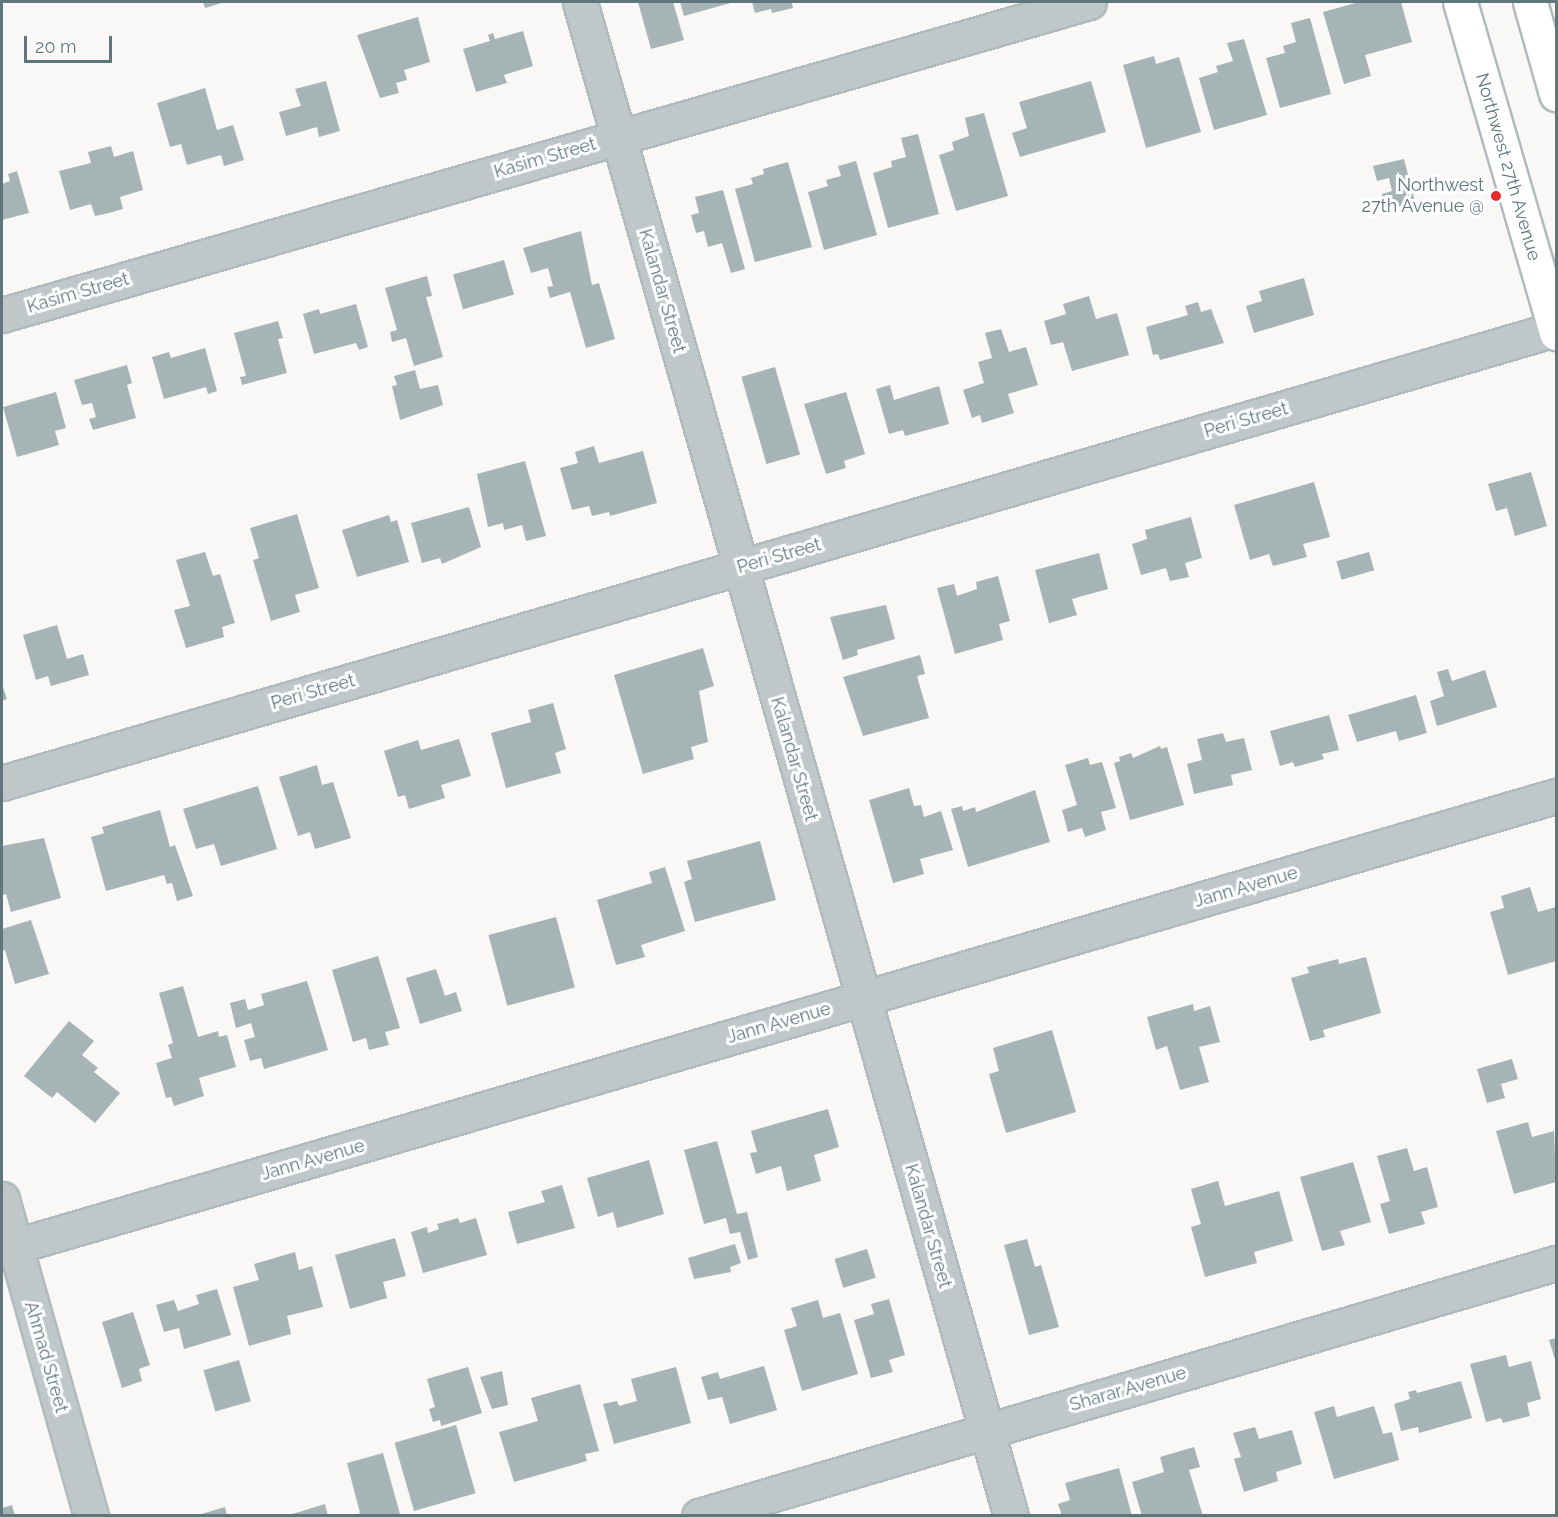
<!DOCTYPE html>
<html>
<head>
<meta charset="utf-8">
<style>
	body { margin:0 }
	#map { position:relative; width:1558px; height:1517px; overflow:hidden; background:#f9f8f6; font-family:Raleway,sans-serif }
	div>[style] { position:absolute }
	.building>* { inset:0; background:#a7b4b6; transform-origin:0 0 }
	.roads { filter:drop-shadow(2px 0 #b1babc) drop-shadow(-2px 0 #b1babc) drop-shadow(0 2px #b1babc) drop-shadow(0 -2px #b1babc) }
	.minor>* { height:33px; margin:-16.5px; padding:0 16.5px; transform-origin:16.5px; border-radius:16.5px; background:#c0c7c9 }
	.major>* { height:33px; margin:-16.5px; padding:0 16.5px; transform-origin:16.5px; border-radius:16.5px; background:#fff }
	.dots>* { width:16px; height:16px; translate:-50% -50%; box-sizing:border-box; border:3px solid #fff; border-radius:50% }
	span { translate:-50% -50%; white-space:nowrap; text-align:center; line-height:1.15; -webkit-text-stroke:6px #fff; paint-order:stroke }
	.street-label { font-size:18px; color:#5f777c }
	.poi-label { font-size:18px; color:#5f777c }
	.right { translate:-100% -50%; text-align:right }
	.frame { position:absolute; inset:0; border:3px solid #5f777c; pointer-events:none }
	.scale { position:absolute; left:24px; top:36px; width:88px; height:27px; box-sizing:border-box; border:3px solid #5f777c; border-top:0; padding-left:8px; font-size:18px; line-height:21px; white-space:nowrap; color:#5f777c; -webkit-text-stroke:4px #fff; paint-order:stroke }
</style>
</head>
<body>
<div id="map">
	<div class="building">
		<i style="clip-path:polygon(203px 2px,225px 2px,205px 8px)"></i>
		<i style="clip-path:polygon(638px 2px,673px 2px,684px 40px,651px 49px)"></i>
		<i style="clip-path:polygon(680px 2px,734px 2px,684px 16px)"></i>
		<i style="clip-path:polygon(752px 2px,796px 2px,792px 3px,793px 8px,772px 13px,771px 9px,755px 13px)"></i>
		<i style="clip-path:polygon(1359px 2px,1401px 2px,1412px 42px,1365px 55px,1371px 76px,1344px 84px,1323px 12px)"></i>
		<i style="clip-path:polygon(418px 17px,430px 62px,404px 70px,407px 80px,396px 83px,399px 93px,380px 98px,357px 35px)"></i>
		<i style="clip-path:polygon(1310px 18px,1331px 94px,1280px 108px,1266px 58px,1285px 53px,1283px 46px,1296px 42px,1291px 23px)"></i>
		<i style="clip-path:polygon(523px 31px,533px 66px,504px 75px,507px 83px,476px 92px,463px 49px,490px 41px,488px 35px,493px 33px,495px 39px)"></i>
		<i style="clip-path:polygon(1244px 39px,1267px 115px,1214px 130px,1199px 78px,1218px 72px,1216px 66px,1233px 61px,1227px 43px)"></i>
		<i style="clip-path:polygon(1154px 56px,1156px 64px,1179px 57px,1201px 132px,1146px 148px,1123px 65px)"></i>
		<i style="clip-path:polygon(326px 81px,340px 131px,319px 137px,317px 127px,286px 136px,279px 112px,301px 106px,295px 89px)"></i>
		<i style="clip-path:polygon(1091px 81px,1106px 132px,1020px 157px,1012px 133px,1027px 128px,1019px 102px)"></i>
		<i style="clip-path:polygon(205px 88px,217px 130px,233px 125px,244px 160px,224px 166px,221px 155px,187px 165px,181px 144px,170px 147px,157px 103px)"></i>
		<i style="clip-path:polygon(984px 113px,1008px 196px,956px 211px,939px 155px,954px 150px,952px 142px,969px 136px,965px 118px)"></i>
		<i style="clip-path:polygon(918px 134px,939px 214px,888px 228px,873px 173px,892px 167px,891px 161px,906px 157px,901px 138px)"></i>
		<i style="clip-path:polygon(111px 146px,114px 157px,133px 151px,143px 190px,120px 197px,123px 209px,109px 213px,95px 216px,91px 204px,70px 210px,59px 171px,91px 163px,88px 152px)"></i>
		<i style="clip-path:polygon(1404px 159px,1415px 202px,1386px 210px,1382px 194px,1392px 191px,1389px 178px,1377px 181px,1373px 166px)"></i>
		<i style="clip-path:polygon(856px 161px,877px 235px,824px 250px,808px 192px,828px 186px,826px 180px,841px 176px,838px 166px)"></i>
		<i style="clip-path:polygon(788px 162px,812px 247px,755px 262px,735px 189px,753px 184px,751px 178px,764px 174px,763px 169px)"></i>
		<i style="clip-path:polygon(17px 171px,29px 213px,2px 220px,2px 184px,10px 181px,8px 174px)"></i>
		<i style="clip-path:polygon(723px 190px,745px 269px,731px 273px,722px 243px,708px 247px,704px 231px,696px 233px,691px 215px,699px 213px,695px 197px)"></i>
		<i style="clip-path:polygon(581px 231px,592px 285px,599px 283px,615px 339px,586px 348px,570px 292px,550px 298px,547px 287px,553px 286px,548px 268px,531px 273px,523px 248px)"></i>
		<i style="left:504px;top:260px;width:36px;height:53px;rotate:74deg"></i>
		<i style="clip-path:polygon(427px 276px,432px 296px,426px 297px,443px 357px,414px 366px,406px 338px,392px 342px,390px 332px,397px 330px,385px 288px)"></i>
		<i style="clip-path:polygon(1304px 278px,1314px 315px,1254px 333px,1246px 306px,1262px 301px,1259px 291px)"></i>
		<i style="clip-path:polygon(1089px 296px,1096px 319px,1117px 313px,1129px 355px,1072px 371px,1063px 342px,1051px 345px,1044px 321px,1066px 314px,1063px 304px)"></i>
		<i style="clip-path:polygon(1198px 302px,1201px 312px,1211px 309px,1224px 343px,1160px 360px,1158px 354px,1153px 355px,1146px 327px,1188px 315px,1185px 306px)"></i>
		<i style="clip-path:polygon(356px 304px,368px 347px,359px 350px,356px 343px,314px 354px,303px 314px,319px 309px,320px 314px)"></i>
		<i style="clip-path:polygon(278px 321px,283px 338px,278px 339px,287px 373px,242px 385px,240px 377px,246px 376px,234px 333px)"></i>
		<i style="clip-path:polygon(1001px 329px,1009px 352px,1026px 347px,1038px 385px,1008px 394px,1014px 413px,982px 423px,980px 415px,972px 418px,963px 390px,984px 383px,978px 362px,992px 358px,985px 333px)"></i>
		<i style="clip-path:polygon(205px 348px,217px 391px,208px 394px,206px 387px,164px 399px,152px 357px,169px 352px,171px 358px)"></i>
		<i style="clip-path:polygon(127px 365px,132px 383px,127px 385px,136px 418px,93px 430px,89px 419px,96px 417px,92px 403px,82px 405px,74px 380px)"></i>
		<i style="left:775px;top:367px;width:91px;height:35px;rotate:74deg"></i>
		<i style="clip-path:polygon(415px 370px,420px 389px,438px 385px,443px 405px,400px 420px,392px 386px,397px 385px,394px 376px)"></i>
		<i style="clip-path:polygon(890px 385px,894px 400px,939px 386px,949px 424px,905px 436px,903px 430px,889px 434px,876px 389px)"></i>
		<i style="clip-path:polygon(56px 392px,66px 428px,55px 431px,59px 445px,17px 457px,3px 407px)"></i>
		<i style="clip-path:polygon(846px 392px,865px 454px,844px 461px,846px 468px,826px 474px,804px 404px)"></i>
		<i style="clip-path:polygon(594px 446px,599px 463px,643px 451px,657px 503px,610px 516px,609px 512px,592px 516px,589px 506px,572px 510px,560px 468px,578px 463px,575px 452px)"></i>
		<i style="clip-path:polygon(525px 461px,546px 536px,526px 541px,522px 525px,504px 530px,503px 523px,488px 527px,477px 474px)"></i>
		<i style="clip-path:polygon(1531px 472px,1547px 526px,1515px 536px,1507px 508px,1496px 511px,1488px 484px)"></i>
		<i style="clip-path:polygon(1314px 482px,1330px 537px,1303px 544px,1307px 557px,1273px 566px,1269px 554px,1250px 560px,1234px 505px)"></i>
		<i style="clip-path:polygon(469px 507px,481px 547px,442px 564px,440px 558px,422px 563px,411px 523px)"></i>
		<i style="clip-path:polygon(297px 514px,319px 588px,295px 595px,300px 612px,271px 621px,253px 560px,259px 558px,250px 528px)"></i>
		<i style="clip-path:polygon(389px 515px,391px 522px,397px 520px,409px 562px,357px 577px,342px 530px)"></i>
		<i style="clip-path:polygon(1191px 517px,1202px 558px,1185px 563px,1189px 577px,1170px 581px,1166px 568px,1141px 575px,1132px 544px,1147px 539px,1145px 530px)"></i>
		<i style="clip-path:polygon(205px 552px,213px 576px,220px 574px,235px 623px,222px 627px,224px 637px,186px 648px,174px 610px,190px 606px,176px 560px)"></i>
		<i style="left:1369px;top:552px;width:19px;height:34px;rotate:74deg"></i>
		<i style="clip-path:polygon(1099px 553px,1108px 589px,1072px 599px,1077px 615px,1049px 623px,1035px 570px)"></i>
		<i style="clip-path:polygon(998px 576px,1010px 621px,999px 624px,1003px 640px,955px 654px,937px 588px,954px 584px,957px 596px,977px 589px,976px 582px)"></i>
		<i style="clip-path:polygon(886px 605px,895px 639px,857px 650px,858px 655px,843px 660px,830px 617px)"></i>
		<i style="clip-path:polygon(57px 625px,67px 659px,83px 654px,89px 675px,51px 686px,48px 676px,36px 680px,23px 635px)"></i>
		<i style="clip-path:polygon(703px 648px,714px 686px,699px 691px,708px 742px,691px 747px,694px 759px,643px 774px,614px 675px)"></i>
		<i style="clip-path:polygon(920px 655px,925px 674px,917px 676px,929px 718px,863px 736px,843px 677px)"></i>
		<i style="clip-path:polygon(1448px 669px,1452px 681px,1485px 670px,1497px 707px,1437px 726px,1430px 701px,1444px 696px,1437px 672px)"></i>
		<i style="clip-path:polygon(2px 684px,7px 699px,2px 701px)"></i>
		<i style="clip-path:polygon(1416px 695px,1427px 733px,1399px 741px,1396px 731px,1357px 742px,1348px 715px)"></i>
		<i style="clip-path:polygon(553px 703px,566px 749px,555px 753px,561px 773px,506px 788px,491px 733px,531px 722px,528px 710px)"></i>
		<i style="clip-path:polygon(1329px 715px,1339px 750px,1322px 754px,1324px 759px,1295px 767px,1293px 762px,1280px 766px,1270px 731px)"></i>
		<i style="clip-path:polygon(1223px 733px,1226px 742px,1244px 738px,1252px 770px,1231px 775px,1233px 785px,1194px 794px,1187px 764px,1202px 760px,1197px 739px)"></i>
		<i style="clip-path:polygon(459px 739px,471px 776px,441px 785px,445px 798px,409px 809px,405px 795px,398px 797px,384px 751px,418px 740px,421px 750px)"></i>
		<i style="clip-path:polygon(1160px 746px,1161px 749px,1167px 747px,1184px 805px,1130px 820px,1114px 763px,1120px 761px,1119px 757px,1131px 753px,1133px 758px)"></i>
		<i style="clip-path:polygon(1088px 758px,1090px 765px,1102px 762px,1116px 808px,1101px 812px,1106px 830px,1085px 837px,1082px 828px,1068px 832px,1062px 810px,1077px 805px,1065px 765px)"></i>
		<i style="clip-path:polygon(317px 765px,322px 785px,333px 782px,351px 838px,315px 849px,310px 832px,298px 836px,279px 777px)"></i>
		<i style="clip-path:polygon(258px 786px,277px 849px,221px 866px,214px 844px,196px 849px,183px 809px)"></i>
		<i style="clip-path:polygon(909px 788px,914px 806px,921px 805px,924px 817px,941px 811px,953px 850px,920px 859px,924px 874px,893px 883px,869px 800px)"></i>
		<i style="clip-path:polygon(1035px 790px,1050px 842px,968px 867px,951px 809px,962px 806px,963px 811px,975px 807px,976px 812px)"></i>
		<i style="clip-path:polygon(160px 810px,170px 847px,175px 845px,193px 896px,177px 901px,172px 883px,167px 884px,164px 875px,106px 891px,91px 837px,104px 833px,102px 827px)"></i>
		<i style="clip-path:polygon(44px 838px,61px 898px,11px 912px,6px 894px,2px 895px,2px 846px)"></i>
		<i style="clip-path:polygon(760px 841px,776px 900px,695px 922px,684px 882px,692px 879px,687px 861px)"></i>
		<i style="clip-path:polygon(665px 867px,685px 931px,641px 945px,645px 957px,616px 965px,597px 900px,652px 883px,649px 872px)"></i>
		<i style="clip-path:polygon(1530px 887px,1538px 912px,1556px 907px,1556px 961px,1508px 975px,1490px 912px,1504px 908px,1501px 896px)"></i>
		<i style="left:556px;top:917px;width:73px;height:70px;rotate:75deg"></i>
		<i style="clip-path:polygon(31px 920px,49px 974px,15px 984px,5px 950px,2px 951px,2px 929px)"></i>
		<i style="clip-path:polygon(378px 956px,400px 1028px,385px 1032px,389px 1045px,369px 1050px,366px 1038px,353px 1042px,332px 970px)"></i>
		<i style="clip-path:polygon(1366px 957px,1381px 1013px,1323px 1030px,1325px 1037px,1310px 1041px,1291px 978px,1309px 973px,1307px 967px,1338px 959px,1339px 964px)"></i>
		<i style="clip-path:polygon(436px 969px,445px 996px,456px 992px,462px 1011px,420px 1024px,406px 978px)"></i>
		<i style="clip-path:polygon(307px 981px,328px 1050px,264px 1069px,261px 1058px,250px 1061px,244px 1040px,255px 1037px,251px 1023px,236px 1028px,230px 1003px,245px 999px,248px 1010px,264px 1005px,261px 994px)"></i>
		<i style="clip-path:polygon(183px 986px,198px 1037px,218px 1031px,219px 1037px,227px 1035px,236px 1067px,199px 1078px,204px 1096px,174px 1106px,171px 1097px,166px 1098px,156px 1063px,172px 1058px,168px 1045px,173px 1043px,159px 993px)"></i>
		<i style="clip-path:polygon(1193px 1004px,1194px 1011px,1210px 1006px,1220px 1042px,1199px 1047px,1209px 1082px,1180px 1090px,1167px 1046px,1156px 1050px,1147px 1017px)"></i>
		<i style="clip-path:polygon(69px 1021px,94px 1041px,82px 1055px,98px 1068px,94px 1072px,120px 1093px,95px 1123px,57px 1092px,52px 1098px,24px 1076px)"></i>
		<i style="clip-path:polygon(1052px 1030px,1076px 1112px,1006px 1133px,989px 1074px,999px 1071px,993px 1048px)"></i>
		<i style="clip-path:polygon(1512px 1059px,1518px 1079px,1501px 1084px,1505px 1098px,1487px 1103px,1477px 1069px)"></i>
		<i style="clip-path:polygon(828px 1109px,839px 1147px,814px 1155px,821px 1181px,787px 1191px,781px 1166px,756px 1174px,750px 1153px,757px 1152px,751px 1131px)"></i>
		<i style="clip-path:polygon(1528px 1122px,1532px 1137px,1554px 1131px,1556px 1182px,1514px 1194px,1496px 1131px)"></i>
		<i style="clip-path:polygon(717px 1141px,737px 1214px,747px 1212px,758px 1257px,748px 1260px,740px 1232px,730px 1234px,726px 1218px,704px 1224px,684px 1150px)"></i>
		<i style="clip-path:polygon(1407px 1148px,1414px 1171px,1427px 1167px,1438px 1207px,1421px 1212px,1425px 1224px,1389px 1234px,1380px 1204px,1390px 1201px,1377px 1156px)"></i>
		<i style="clip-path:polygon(649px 1160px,664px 1214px,617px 1228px,613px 1212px,598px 1217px,587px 1178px)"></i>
		<i style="clip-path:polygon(1353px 1162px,1371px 1222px,1340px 1231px,1345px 1245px,1322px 1251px,1300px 1177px)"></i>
		<i style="clip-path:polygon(1218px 1181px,1225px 1206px,1279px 1191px,1293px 1241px,1254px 1252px,1257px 1263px,1205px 1277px,1191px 1227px,1201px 1224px,1191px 1189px)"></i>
		<i style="clip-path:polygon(562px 1185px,575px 1228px,517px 1244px,508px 1212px,545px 1202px,541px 1191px)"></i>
		<i style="clip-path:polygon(458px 1218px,460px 1223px,476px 1218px,487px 1255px,423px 1273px,411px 1232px,427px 1227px,428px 1233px,439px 1229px,437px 1224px)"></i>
		<i style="clip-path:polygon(395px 1238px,406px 1276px,383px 1282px,387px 1298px,350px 1309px,335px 1255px)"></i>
		<i style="clip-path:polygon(1027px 1239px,1035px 1267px,1041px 1265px,1059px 1327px,1029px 1335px,1004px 1245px)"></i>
		<i style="clip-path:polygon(735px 1244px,741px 1263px,730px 1267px,731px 1272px,694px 1279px,688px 1258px)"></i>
		<i style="left:867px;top:1249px;width:30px;height:34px;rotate:73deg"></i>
		<i style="clip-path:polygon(295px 1252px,299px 1270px,312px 1266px,323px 1307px,287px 1316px,291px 1334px,249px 1346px,233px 1287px,259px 1280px,254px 1264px)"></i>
		<i style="clip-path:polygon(217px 1289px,231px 1335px,184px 1349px,179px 1328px,164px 1332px,156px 1305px,174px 1300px,178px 1311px,199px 1304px,196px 1295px)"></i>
		<i style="clip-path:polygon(889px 1299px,905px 1355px,889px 1360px,893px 1372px,871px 1378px,854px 1320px,874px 1314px,871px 1304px)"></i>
		<i style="clip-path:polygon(818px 1300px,823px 1318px,840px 1313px,858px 1374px,802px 1391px,784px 1330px,797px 1326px,791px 1308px)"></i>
		<i style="clip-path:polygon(133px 1312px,150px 1365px,139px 1369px,142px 1381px,122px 1388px,102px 1322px)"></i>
		<i style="clip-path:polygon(1556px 1338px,1556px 1363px,1549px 1340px)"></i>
		<i style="clip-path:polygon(1506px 1355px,1509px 1367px,1531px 1361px,1541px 1399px,1527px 1403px,1530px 1416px,1503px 1423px,1501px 1418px,1486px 1422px,1470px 1364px)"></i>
		<i style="left:239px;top:1360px;width:43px;height:37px;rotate:74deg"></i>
		<i style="clip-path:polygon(764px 1366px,777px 1410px,730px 1424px,722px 1397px,708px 1400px,701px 1377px,718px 1372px,720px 1379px)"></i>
		<i style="clip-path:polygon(468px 1367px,482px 1413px,441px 1426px,440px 1420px,433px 1422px,429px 1409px,435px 1407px,427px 1379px)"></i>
		<i style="clip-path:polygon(676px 1367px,691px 1423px,614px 1444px,603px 1404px,617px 1401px,619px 1406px,637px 1401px,631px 1379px)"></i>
		<i style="clip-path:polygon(502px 1371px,508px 1405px,492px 1409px,480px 1377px)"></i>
		<i style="clip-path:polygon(1461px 1381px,1472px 1418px,1419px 1433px,1418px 1427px,1401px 1431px,1394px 1404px,1410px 1399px,1408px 1392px,1416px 1390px,1417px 1393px)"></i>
		<i style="clip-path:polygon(580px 1384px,599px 1451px,585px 1454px,587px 1461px,514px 1482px,499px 1432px,538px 1421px,531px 1398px)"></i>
		<i style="clip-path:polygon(1334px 1406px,1337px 1417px,1374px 1406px,1383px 1434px,1392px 1432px,1399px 1460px,1334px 1479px,1314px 1412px)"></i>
		<i style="left:456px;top:1425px;width:71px;height:64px;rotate:74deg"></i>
		<i style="clip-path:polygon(1255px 1427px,1259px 1439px,1292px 1430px,1302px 1464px,1276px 1472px,1278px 1481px,1244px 1492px,1234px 1459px,1241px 1457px,1233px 1433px)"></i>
		<i style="clip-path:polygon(1194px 1447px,1200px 1467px,1189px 1470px,1203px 1516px,1142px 1516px,1132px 1482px,1164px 1472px,1160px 1457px)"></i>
		<i style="clip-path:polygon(383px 1453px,400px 1514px,354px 1516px,360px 1513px,347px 1463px)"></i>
		<i style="clip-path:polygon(1119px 1468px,1132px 1516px,1062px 1516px,1058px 1504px,1070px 1500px,1065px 1483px)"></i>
		<i style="clip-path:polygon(325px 1504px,328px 1516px,289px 1516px,289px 1515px)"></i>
		<i style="clip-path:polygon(12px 1505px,15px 1516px,2px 1516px,2px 1508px)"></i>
		<i style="clip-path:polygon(225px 1507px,227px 1516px,198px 1516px,198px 1515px)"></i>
	</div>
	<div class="roads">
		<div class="minor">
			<i style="left:580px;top:2px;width:1574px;rotate:74.11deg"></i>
			<i style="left:2px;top:315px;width:1131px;rotate:-16.06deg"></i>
			<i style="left:2px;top:783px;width:1619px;rotate:-16.29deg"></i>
			<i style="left:2px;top:1199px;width:329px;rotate:74.3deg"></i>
			<i style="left:2px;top:1250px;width:1619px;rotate:-16.29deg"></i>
			<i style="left:699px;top:1516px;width:894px;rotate:-16.45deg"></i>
		</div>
		<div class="major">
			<i style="left:1460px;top:2px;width:345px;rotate:73.8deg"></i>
			<i style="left:1530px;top:2px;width:96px;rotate:74.2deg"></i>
		</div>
	</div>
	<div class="dots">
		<i style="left:1496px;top:196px;background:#e52a2e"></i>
	</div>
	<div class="street-label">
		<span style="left:545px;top:158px;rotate:-16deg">Kasim Street</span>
		<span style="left:1508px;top:167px;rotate:74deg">Northwest 27th Avenue</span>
		<span style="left:662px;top:291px;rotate:74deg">Kalandar Street</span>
		<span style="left:78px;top:293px;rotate:-16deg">Kasim Street</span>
		<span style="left:1246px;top:420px;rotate:-16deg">Peri Street</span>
		<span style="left:779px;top:556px;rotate:-16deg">Peri Street</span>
		<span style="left:313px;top:692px;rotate:-16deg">Peri Street</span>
		<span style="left:794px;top:759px;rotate:74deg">Kalandar Street</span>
		<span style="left:1246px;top:887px;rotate:-16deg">Jann Avenue</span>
		<span style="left:779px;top:1023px;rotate:-16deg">Jann Avenue</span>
		<span style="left:313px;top:1160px;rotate:-16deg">Jann Avenue</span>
		<span style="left:928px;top:1226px;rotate:74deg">Kalandar Street</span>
		<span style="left:46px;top:1357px;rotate:74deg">Ahmad Street</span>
		<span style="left:1128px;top:1389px;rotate:-16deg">Sharar Avenue</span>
	</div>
	<div class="poi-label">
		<span class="right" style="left:1484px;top:196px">Northwest<br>27th Avenue @</span>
	</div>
	<div class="frame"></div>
	<div class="scale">20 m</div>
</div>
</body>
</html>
